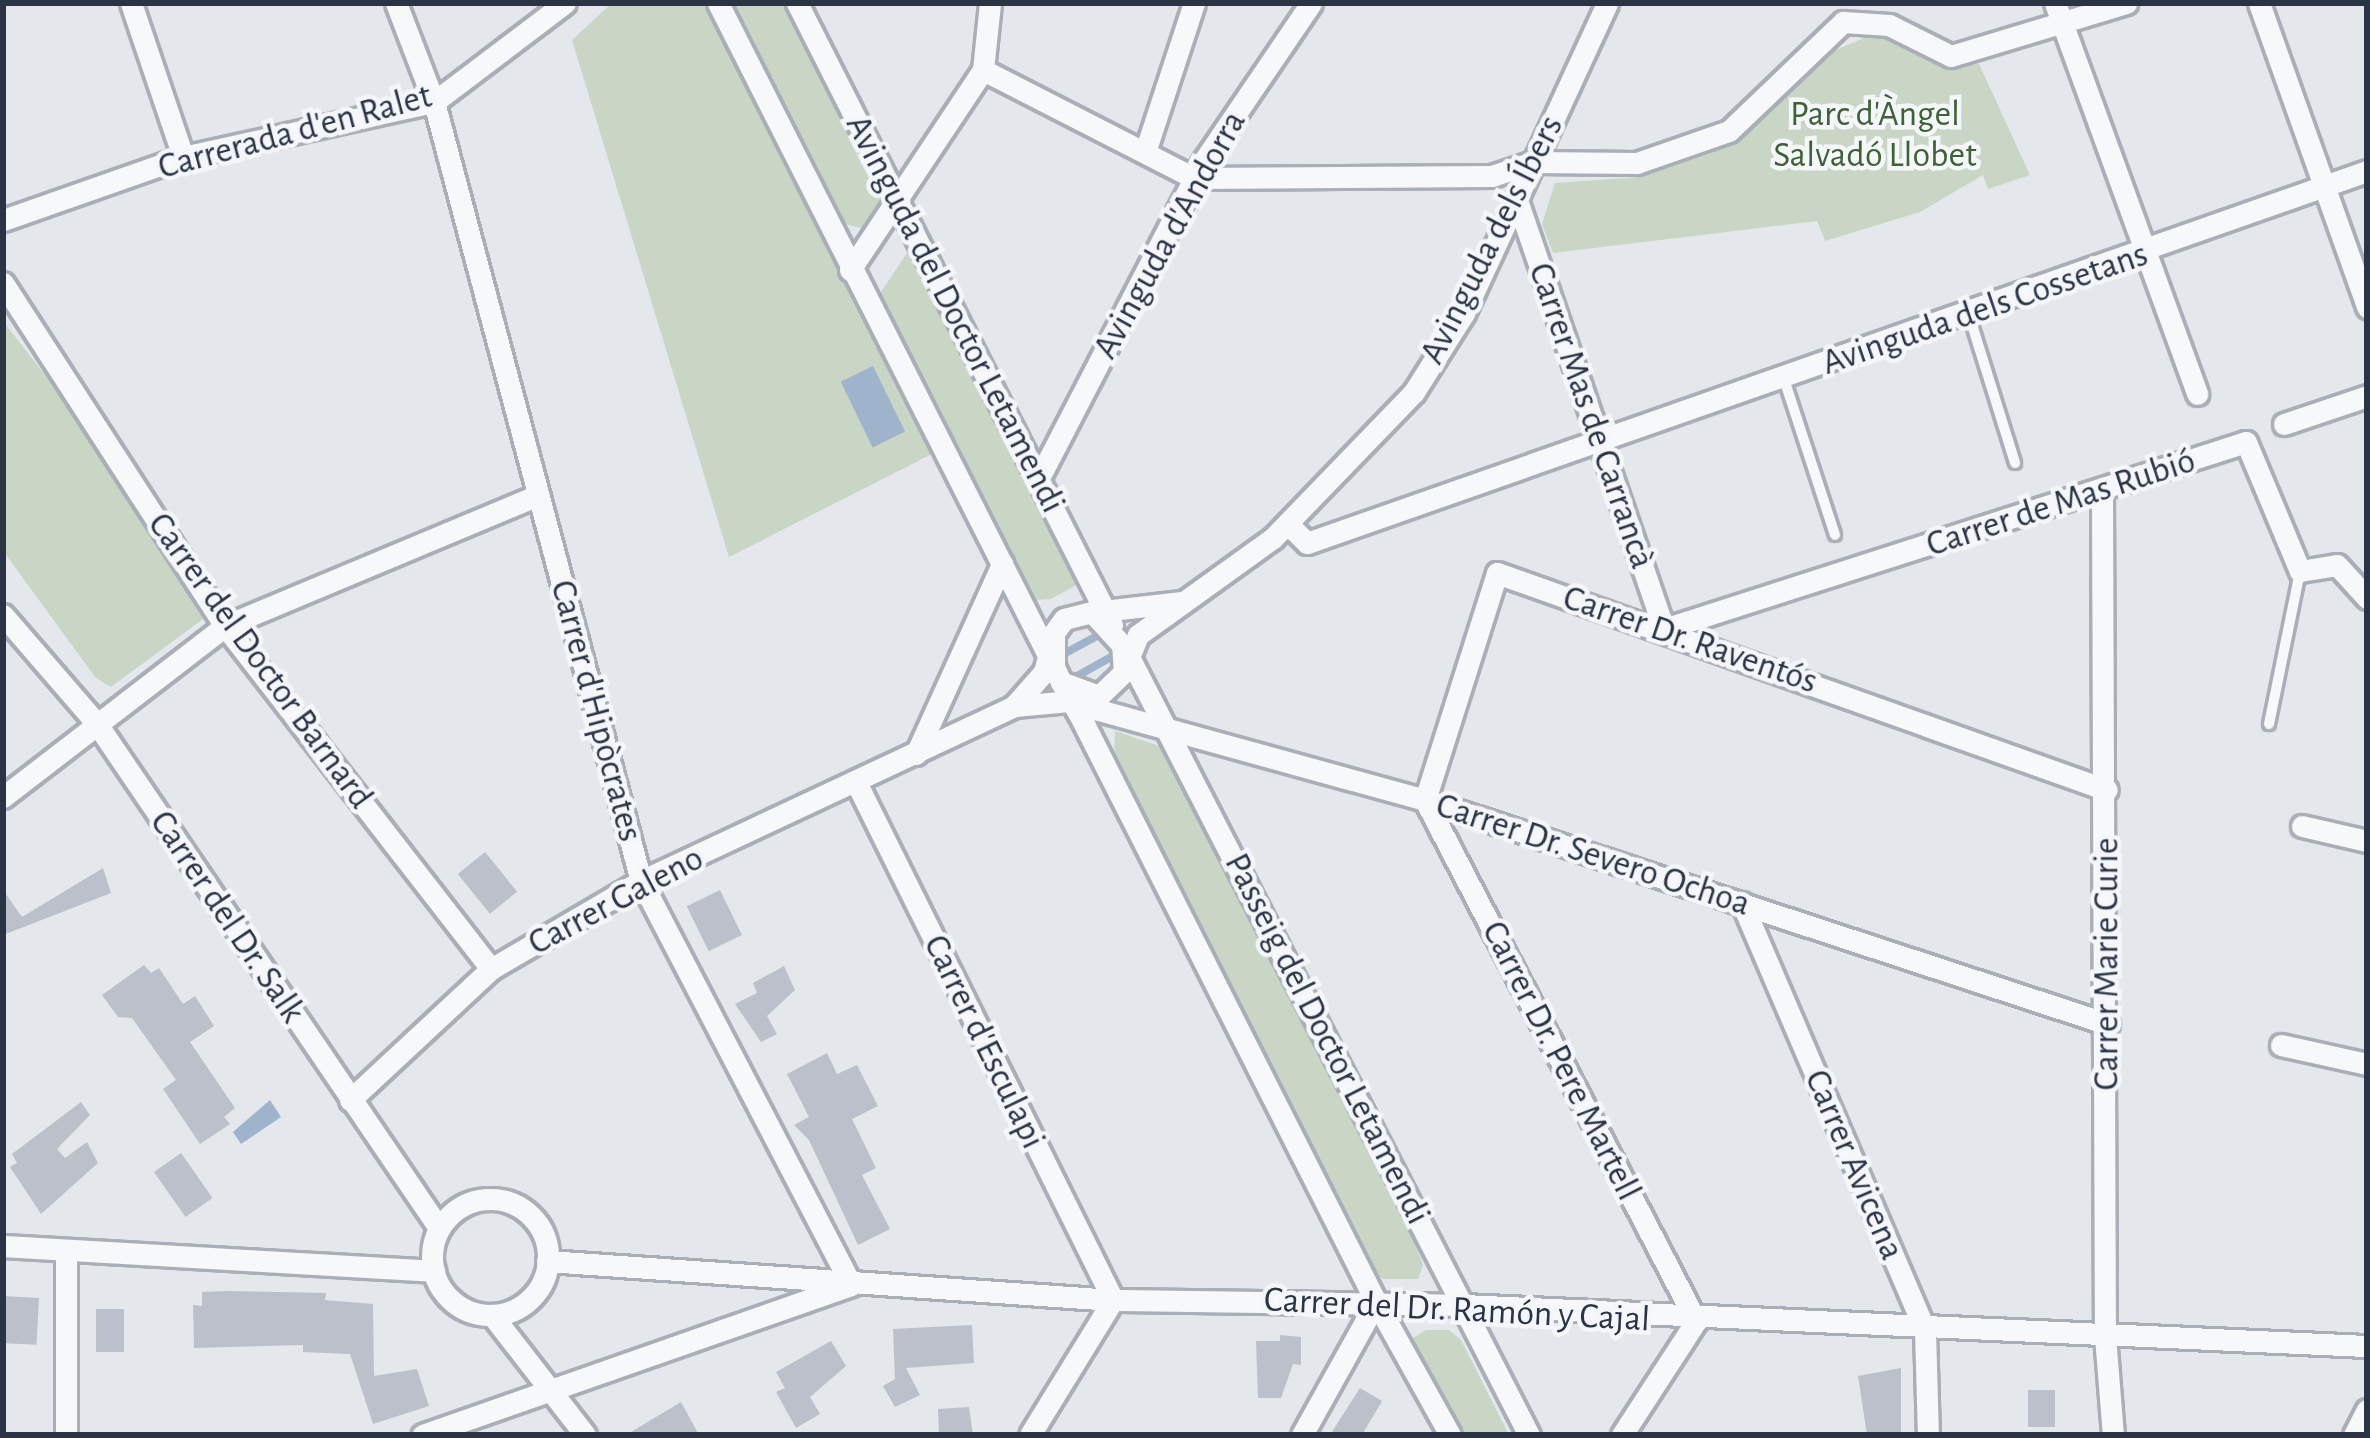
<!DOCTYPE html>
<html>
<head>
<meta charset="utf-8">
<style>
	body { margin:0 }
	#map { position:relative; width:2370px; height:1438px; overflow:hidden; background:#e4e7ec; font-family:"Alegreya Sans",sans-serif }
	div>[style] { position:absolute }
	.green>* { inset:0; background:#c9d6c5 }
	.water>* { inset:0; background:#9fb4cc; transform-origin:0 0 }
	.stream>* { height:8px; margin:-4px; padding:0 4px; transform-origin:4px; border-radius:4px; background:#9fb4cc }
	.building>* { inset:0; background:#bbc0ca; transform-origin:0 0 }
	.roads { filter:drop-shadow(3px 0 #a9aeb7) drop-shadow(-3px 0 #a9aeb7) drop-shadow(0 3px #a9aeb7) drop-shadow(0 -3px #a9aeb7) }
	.lane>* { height:10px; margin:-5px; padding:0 5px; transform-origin:5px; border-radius:5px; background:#f7f8fa }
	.street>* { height:21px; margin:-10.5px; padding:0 10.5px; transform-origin:10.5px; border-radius:10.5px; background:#f7f8fa }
	.street>.ring { margin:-10.5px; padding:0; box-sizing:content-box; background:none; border:21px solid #f7f8fa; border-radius:50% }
	span { translate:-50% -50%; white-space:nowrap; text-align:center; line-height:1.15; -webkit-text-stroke:9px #f4f6f9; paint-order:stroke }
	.park-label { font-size:36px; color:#3f6138 }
	.street-label { font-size:36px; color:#2b3445 }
	.frame { position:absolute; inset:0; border:6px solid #2b3445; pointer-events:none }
</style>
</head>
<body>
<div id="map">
	<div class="green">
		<i style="clip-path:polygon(612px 3px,703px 3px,932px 454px,729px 557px,572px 40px)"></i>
		<i style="clip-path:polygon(733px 3px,786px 3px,879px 187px,885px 206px,865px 229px,845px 224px)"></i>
		<i style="clip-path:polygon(1869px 36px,1893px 39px,1939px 66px,1979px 64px,2030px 175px,1988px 189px,1983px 175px,1920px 212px,1825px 241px,1817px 221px,1553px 253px,1542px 224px,1555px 183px,1639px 177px,1709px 154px,1762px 121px,1831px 52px)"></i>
		<i style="clip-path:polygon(911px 247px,1080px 583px,1051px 599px,1034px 600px,877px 298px)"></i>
		<i style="clip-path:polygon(3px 321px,62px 397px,203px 619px,111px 687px,96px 678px,3px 551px)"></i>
		<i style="clip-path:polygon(1115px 731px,1165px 748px,1409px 1226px,1423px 1265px,1418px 1279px,1384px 1279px,1370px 1271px,1114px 758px)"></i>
		<i style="clip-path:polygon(1426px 1330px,1449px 1330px,1461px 1340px,1509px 1435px,1457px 1435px,1418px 1356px,1413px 1338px)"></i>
	</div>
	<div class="water">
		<i style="left:873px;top:366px;width:73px;height:36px;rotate:64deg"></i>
		<i style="clip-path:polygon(270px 1100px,281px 1117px,241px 1144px,233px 1132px)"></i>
	</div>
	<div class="stream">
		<i style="left:1060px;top:656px;width:52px;rotate:-28.5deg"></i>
		<i style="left:1072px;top:679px;width:53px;rotate:-29.5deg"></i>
	</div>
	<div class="building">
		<i style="left:485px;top:852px;width:51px;height:35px;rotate:51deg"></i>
		<i style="clip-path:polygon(103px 868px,111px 893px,3px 935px,3px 890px,22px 917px)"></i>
		<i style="left:720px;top:890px;width:50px;height:37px;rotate:64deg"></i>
		<i style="clip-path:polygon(144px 965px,151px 973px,159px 968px,183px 1004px,195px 996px,214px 1026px,190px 1042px,235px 1108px,224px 1117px,230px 1124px,200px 1144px,163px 1089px,176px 1080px,132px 1018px,118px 1017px,102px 995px)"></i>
		<i style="clip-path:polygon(784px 966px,795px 990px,767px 1016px,777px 1034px,761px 1042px,735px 1004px,757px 993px,753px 983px)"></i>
		<i style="clip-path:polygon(827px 1053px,837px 1074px,857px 1065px,878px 1106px,852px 1119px,876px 1168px,862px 1175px,890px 1229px,858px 1245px,809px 1140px,794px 1125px,809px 1117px,787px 1074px)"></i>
		<i style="clip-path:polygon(81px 1102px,90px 1115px,57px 1149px,65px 1158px,87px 1142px,98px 1163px,41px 1214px,10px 1167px,17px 1163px,12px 1154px)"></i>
		<i style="left:181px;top:1153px;width:55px;height:33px;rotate:55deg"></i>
		<i style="clip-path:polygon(228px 1291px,326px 1293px,325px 1300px,373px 1304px,374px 1376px,417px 1369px,429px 1406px,373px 1424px,350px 1354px,303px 1352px,303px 1345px,194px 1348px,193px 1305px,202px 1306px,202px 1292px)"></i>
		<i style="left:3px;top:1296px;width:36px;height:47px;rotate:3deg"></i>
		<i style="left:96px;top:1309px;width:28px;height:43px"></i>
		<i style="clip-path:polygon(972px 1325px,974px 1363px,906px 1368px,920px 1395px,895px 1407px,883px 1386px,895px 1379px,893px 1329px)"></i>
		<i style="clip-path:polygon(1280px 1335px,1301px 1337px,1301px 1365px,1293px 1364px,1281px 1398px,1258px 1398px,1256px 1341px,1280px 1341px)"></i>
		<i style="clip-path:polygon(831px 1341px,846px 1366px,810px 1397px,820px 1414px,796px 1428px,776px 1392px,785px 1388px,776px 1372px)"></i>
		<i style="clip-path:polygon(1901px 1368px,1901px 1435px,1867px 1435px,1858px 1376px)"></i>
		<i style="clip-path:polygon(1360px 1388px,1382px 1401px,1362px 1435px,1330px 1435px)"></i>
		<i style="left:2028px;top:1390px;width:27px;height:37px"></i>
		<i style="clip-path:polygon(681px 1402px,699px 1435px,626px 1435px)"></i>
		<i style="clip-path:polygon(969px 1407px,973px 1435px,939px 1435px,938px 1409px)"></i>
	</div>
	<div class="roads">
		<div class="lane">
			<i style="left:1969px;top:315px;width:155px;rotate:72.7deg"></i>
			<i style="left:1784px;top:379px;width:164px;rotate:71.9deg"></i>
			<i style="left:2269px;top:724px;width:156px;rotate:-78.5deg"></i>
		</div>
		<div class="street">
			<i style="left:131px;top:3px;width:163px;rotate:71.3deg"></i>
			<i style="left:396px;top:3px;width:106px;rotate:69deg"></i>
			<i style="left:434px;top:102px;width:806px;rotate:75.12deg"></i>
			<i style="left:641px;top:881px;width:455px;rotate:62.5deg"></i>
			<i style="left:851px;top:1285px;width:454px;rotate:160.7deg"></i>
			<i style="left:718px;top:3px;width:737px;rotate:63.16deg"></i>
			<i style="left:797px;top:3px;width:697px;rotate:63.14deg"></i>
			<i style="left:2055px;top:3px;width:416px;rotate:70deg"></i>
			<i style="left:2259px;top:3px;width:323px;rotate:70.4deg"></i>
			<i style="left:983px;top:70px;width:237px;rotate:27.1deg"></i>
			<i style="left:1194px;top:178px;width:298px;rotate:-0.4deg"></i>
			<i style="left:1492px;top:176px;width:43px;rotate:-18.9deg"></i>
			<i style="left:1533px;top:162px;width:104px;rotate:0.6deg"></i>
			<i style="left:1637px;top:163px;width:97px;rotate:-19.2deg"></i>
			<i style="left:1729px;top:131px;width:158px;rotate:-43.7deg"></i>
			<i style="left:1843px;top:22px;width:46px;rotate:3.7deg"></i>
			<i style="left:1889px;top:25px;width:69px;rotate:26.6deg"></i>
			<i style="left:1951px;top:56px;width:183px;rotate:-16.8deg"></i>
			<i style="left:1145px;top:152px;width:157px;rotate:-71.8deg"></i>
			<i style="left:1518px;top:203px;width:450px;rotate:71.1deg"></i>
			<i style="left:1664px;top:629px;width:611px;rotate:-17.81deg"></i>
			<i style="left:2246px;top:442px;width:140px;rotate:67.3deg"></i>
			<i style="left:2300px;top:571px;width:37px;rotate:-9deg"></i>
			<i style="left:2337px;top:565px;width:45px;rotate:47.7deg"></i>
			<i style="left:3px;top:220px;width:191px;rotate:-19.3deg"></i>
			<i style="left:183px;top:157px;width:257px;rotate:-12.4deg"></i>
			<i style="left:434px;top:102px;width:164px;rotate:-37.1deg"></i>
			<i style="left:850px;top:270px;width:240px;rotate:-56.4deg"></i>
			<i style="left:983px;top:70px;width:67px;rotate:-84deg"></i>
			<i style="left:3px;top:283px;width:409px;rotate:57.1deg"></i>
			<i style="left:225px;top:626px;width:434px;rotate:52.2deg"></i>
			<i style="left:2284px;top:424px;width:88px;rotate:-18.6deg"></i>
			<i style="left:1041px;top:474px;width:352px;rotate:-62.6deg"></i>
			<i style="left:1203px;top:162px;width:192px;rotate:-55.8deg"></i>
			<i style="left:2102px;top:492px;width:844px;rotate:89.8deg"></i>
			<i style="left:2105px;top:1336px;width:99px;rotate:85.4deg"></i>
			<i style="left:1288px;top:524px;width:27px;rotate:45deg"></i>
			<i style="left:1307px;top:543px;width:1123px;rotate:-19.34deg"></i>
			<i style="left:1094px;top:612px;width:89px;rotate:-6.5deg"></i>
			<i style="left:3px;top:615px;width:144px;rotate:49.2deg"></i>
			<i style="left:97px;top:724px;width:609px;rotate:55.84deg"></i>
			<i style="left:1126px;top:651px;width:882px;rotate:62.8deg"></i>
			<i style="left:1128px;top:660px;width:27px;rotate:-68deg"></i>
			<i style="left:1138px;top:635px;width:166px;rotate:-35.7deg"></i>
			<i style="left:1273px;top:538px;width:203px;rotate:-46deg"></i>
			<i style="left:1414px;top:392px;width:93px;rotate:-57.7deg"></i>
			<i style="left:1464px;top:313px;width:341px;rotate:-65.2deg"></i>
			<i style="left:1061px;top:682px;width:40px;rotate:20.2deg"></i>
			<i style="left:1099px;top:696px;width:35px;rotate:-44deg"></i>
			<i style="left:1124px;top:672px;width:27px;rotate:-94deg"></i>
			<i style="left:1122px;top:645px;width:45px;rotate:-132.3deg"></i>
			<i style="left:1092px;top:612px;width:29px;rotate:166deg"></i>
			<i style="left:1064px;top:619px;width:17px;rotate:126deg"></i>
			<i style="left:1054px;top:633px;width:34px;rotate:90deg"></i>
			<i style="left:1054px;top:667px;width:17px;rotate:65deg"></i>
			<i style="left:1061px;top:682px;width:37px;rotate:61deg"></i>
			<i style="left:1079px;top:714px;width:659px;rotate:63.2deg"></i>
			<i style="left:1376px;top:1302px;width:152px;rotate:60.9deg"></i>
			<i style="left:1073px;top:703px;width:365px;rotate:15.4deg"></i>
			<i style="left:1425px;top:800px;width:719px;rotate:18.16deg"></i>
			<i style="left:1014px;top:706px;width:45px;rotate:-48.6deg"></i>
			<i style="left:1044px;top:672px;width:20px;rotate:-75deg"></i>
			<i style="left:916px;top:754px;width:209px;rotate:-65.6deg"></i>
			<i style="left:857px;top:784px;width:576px;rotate:63.61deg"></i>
			<i style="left:1113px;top:1300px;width:158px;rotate:121.6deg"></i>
			<i style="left:3px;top:797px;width:280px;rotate:-37.6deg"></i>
			<i style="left:225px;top:626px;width:339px;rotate:-22.7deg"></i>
			<i style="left:2302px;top:826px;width:67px;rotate:13deg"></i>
			<i style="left:1742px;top:903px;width:465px;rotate:66.8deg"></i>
			<i style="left:1925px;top:1330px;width:105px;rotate:88.4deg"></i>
			<i style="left:2281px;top:1045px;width:88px;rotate:12.5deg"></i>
			<i style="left:350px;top:1100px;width:192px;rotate:-42.9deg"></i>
			<i style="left:491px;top:969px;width:174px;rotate:-30.4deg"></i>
			<i style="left:641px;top:881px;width:412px;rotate:-25.1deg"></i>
			<i style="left:1014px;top:706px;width:67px;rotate:-5.1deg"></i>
			<i class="ring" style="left:432px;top:1199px;width:95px;height:95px"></i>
			<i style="left:3px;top:1246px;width:432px;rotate:3.3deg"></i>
			<i style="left:66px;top:1250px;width:185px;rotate:90deg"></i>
			<i style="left:547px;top:1261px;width:567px;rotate:3.94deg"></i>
			<i style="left:1113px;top:1300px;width:350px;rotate:0.8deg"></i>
			<i style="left:1463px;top:1305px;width:905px;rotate:2.6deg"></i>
			<i style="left:492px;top:1315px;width:152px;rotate:52.2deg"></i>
			<i style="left:1302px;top:1435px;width:152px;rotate:-60.9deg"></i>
			<i style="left:1622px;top:1435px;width:136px;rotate:-57deg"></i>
			<i style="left:1696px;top:1321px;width:587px;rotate:-117.48deg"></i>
			<i style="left:1425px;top:800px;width:238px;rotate:-72.4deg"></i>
			<i style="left:1497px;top:573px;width:647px;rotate:19.58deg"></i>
			<i style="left:2354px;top:1435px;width:28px;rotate:-63deg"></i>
		</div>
	</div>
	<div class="park-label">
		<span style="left:1875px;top:135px">Parc d'Àngel<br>Salvadó Llobet</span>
	</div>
	<div class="street-label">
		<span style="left:295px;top:132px;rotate:-15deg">Carrerada d'en Ralet</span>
		<span style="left:1170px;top:235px;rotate:-61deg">Avinguda d'Andorra</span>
		<span style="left:1492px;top:240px;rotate:-63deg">Avinguda dels Íbers</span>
		<span style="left:1985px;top:309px;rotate:-19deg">Avinguda dels Cossetans</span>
		<span style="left:955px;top:314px;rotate:63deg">Avinguda del Doctor Letamendi</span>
		<span style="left:1591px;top:416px;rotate:71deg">Carrer Mas de Carrancà</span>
		<span style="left:2061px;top:503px;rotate:-18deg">Carrer de Mas Rubió</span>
		<span style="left:1690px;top:640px;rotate:19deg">Carrer Dr. Raventós</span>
		<span style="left:260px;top:661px;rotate:54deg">Carrer del Doctor Barnard</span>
		<span style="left:596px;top:711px;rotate:75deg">Carrer d'Hipòcrates</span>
		<span style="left:1593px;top:855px;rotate:18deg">Carrer Dr. Severo Ochoa</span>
		<span style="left:616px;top:901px;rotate:-28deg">Carrer Galeno</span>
		<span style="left:227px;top:917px;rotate:56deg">Carrer del Dr. Salk</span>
		<span style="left:2107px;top:964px;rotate:-90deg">Carrer Marie Curie</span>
		<span style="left:1327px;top:1039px;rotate:63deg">Passeig del Doctor Letamendi</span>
		<span style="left:984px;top:1042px;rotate:64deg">Carrer d'Esculapi</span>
		<span style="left:1561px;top:1061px;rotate:63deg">Carrer Dr. Pere Martell</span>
		<span style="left:1854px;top:1165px;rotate:67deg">Carrer Avicena</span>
		<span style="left:1457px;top:1310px;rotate:3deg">Carrer del Dr. Ramón y Cajal</span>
	</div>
	<div class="frame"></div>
</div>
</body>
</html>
